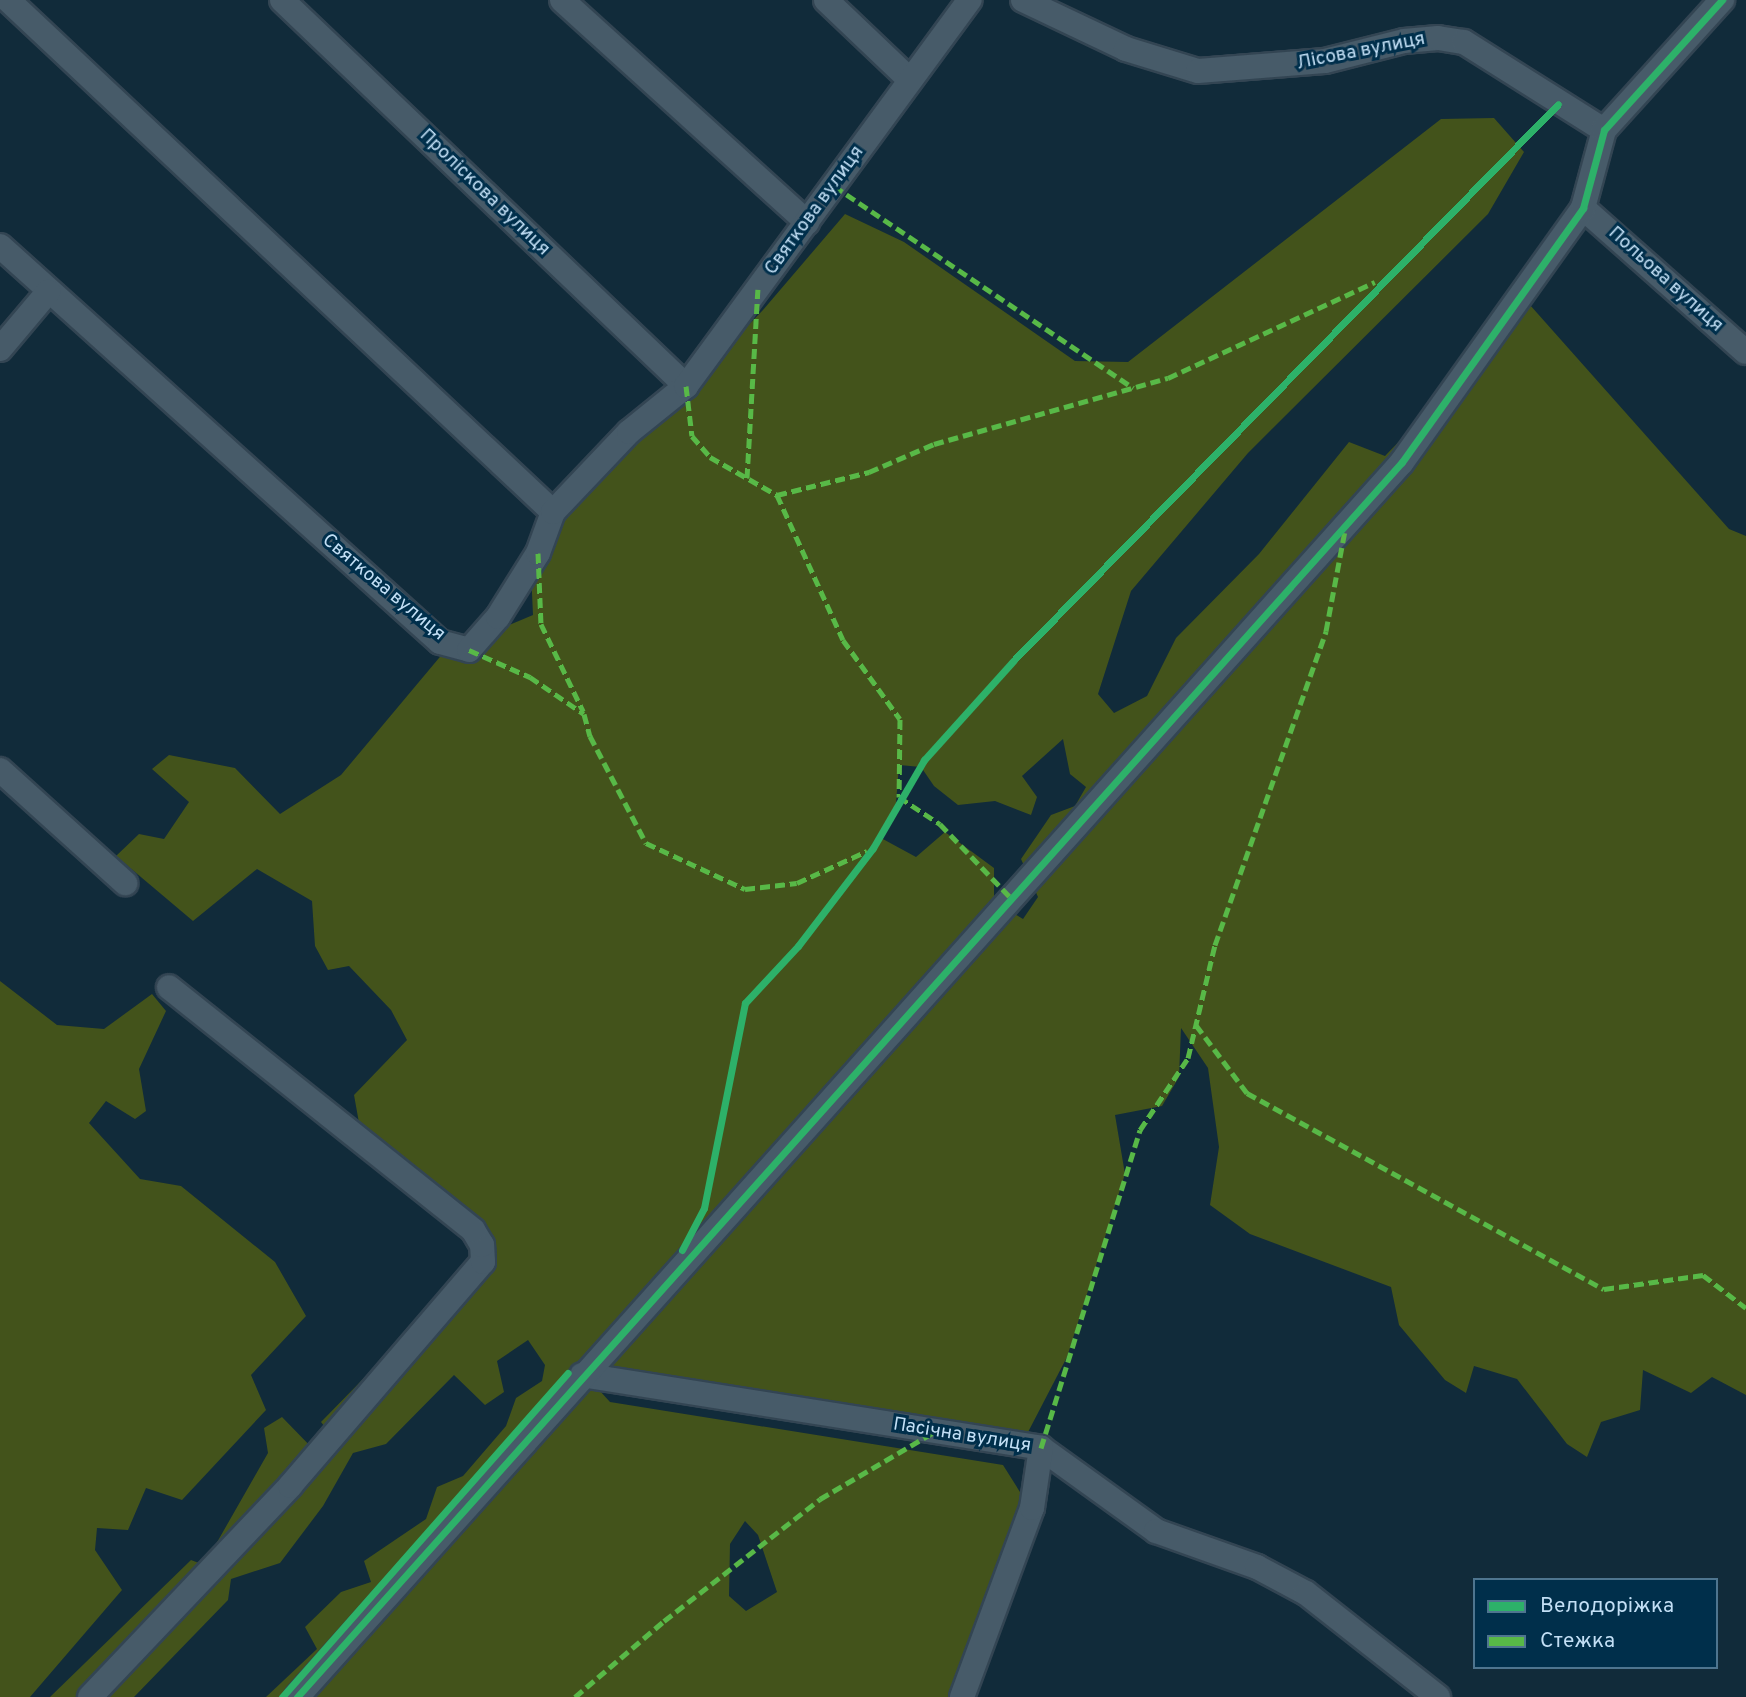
<!DOCTYPE html>
<html>
<head>
<meta charset="utf-8">
<style>
	body { margin:0 }
	#map { position:relative; width:1746px; height:1697px; overflow:hidden; background:#112b3a; font-family:Overpass,sans-serif }
	div>[style] { position:absolute }
	.forest>* { inset:0; background:#43531b }
	.roads { filter:drop-shadow(2px 0 #334553) drop-shadow(-2px 0 #334553) drop-shadow(0 2px #334553) drop-shadow(0 -2px #334553) }
	.minor>* { height:24px; margin:-12px; padding:0 12px; transform-origin:12px; border-radius:12px; background:#475b69 }
	.quiet>* { height:5px; margin-top:-2.5px; transform-origin:0; background:repeating-linear-gradient(90deg,#58b947 0 10px,transparent 0 15px) }
	.cycleway>* { height:7px; margin:-3.5px; padding:0 3.5px; transform-origin:3.5px; border-radius:3.5px; background:#2db169 }
	span { translate:-50% -50%; white-space:nowrap; text-align:center; line-height:1.15; -webkit-text-stroke:6px #002f4b; paint-order:stroke }
	.street-label { font-size:19px; color:#c2dff5 }
	.legend { position:absolute; left:1473px; top:1578px; width:245px; height:91px; box-sizing:border-box; background:#002f4b; border:2px solid #4e758f; margin:0; padding:9px 12px; list-style:none; font-size:21px; color:#c2dff5 }
	.legend li { display:flex; align-items:center; gap:14px; height:35px }
	.legend b { width:35px; border:2px solid #4e758f }
</style>
</head>
<body>
<div id="map">
	<div class="forest">
		<i style="clip-path:polygon(evenodd,1494px 118px,1524px 152px,1488px 214px,1248px 453px,1131px 591px,1098px 694px,1114px 713px,1147px 696px,1176px 638px,1259px 554px,1349px 442px,1385px 456px,1530px 305px,1729px 529px,1746px 536px,1746px 1395px,1712px 1377px,1691px 1393px,1643px 1370px,1640px 1410px,1601px 1422px,1587px 1457px,1567px 1444px,1517px 1379px,1474px 1366px,1466px 1393px,1445px 1380px,1399px 1325px,1391px 1287px,1250px 1234px,1210px 1205px,1219px 1147px,1208px 1068px,1181px 1028px,1179px 1077px,1162px 1106px,1115px 1115px,1125px 1174px,1067px 1357px,1026px 1436px,983px 1426px,873px 1417px,589px 1379px,610px 1402px,1003px 1465px,1025px 1500px,955px 1697px,266px 1697px,317px 1649px,305px 1627px,341px 1592px,371px 1582px,364px 1561px,426px 1519px,437px 1487px,463px 1476px,506px 1426px,516px 1398px,542px 1381px,545px 1365px,528px 1340px,497px 1361px,504px 1392px,485px 1405px,454px 1375px,386px 1444px,353px 1453px,323px 1506px,280px 1563px,231px 1579px,228px 1600px,134px 1697px,50px 1697px,191px 1560px,204px 1565px,268px 1453px,264px 1428px,282px 1417px,318px 1454px,337px 1442px,321px 1422px,489px 1250px,361px 1134px,354px 1095px,407px 1040px,391px 1010px,349px 966px,328px 970px,315px 946px,312px 901px,257px 869px,193px 921px,116px 856px,139px 834px,164px 839px,189px 802px,152px 769px,169px 755px,235px 768px,280px 814px,341px 775px,444px 652px,533px 615px,530px 550px,763px 310px,845px 214px,904px 242px,1075px 361px,1128px 362px,1441px 119px,1494px 118px,1063px 739px,1070px 774px,1086px 787px,1075px 806px,1051px 815px,1021px 859px,1038px 897px,1023px 919px,994px 901px,994px 868px,945px 832px,916px 857px,881px 838px,896px 803px,899px 765px,921px 767px,934px 786px,958px 805px,995px 801px,1031px 815px,1037px 797px,1022px 776px,1063px 739px,1494px 118px,745px 1521px,758px 1535px,777px 1592px,746px 1611px,729px 1596px,730px 1544px,745px 1521px)"></i>
		<i style="clip-path:polygon(0 981px,57px 1025px,104px 1029px,152px 994px,166px 1011px,139px 1069px,146px 1111px,135px 1119px,106px 1101px,89px 1123px,140px 1179px,181px 1186px,275px 1262px,306px 1316px,251px 1375px,266px 1410px,182px 1500px,146px 1488px,128px 1530px,97px 1528px,95px 1550px,122px 1590px,30px 1697px,0 1697px)"></i>
	</div>
	<div class="roads">
		<div class="minor">
			<i style="left:8px;top:0;width:748px;rotate:43.21deg"></i>
			<i style="left:282px;top:0;width:559px;rotate:43.69deg"></i>
			<i style="left:562px;top:0;width:331px;rotate:42.2deg"></i>
			<i style="left:826px;top:0;width:116px;rotate:43.6deg"></i>
			<i style="left:1023px;top:0;width:114px;rotate:25.4deg"></i>
			<i style="left:1126px;top:49px;width:75px;rotate:17deg"></i>
			<i style="left:1198px;top:71px;width:127px;rotate:-4.5deg"></i>
			<i style="left:1325px;top:61px;width:81px;rotate:-14.2deg"></i>
			<i style="left:1404px;top:41px;width:34px;rotate:-5deg"></i>
			<i style="left:1438px;top:38px;width:26px;rotate:9deg"></i>
			<i style="left:1464px;top:42px;width:165px;rotate:32.2deg"></i>
			<i style="left:1583px;top:208px;width:217px;rotate:41.5deg"></i>
			<i style="left:0;top:246px;width:592px;rotate:41.99deg"></i>
			<i style="left:440px;top:642px;width:30px;rotate:15deg"></i>
			<i style="left:469px;top:650px;width:44px;rotate:-48.7deg"></i>
			<i style="left:498px;top:617px;width:75px;rotate:-58deg"></i>
			<i style="left:538px;top:553px;width:44px;rotate:-69.9deg"></i>
			<i style="left:553px;top:512px;width:110px;rotate:-46.5deg"></i>
			<i style="left:629px;top:432px;width:73px;rotate:-38.9deg"></i>
			<i style="left:686px;top:386px;width:479px;rotate:-53.7deg"></i>
			<i style="left:0;top:349px;width:75px;rotate:-49.9deg"></i>
			<i style="left:0;top:770px;width:169px;rotate:42.1deg"></i>
			<i style="left:582px;top:1375px;width:465px;rotate:9deg"></i>
			<i style="left:1041px;top:1448px;width:142px;rotate:35.8deg"></i>
			<i style="left:1156px;top:1531px;width:107px;rotate:19.6deg"></i>
			<i style="left:1257px;top:1567px;width:55px;rotate:28deg"></i>
			<i style="left:1306px;top:1593px;width:168px;rotate:38.2deg"></i>
			<i style="left:90px;top:1697px;width:291px;rotate:-46.5deg"></i>
			<i style="left:290px;top:1486px;width:296px;rotate:-49.3deg"></i>
			<i style="left:483px;top:1262px;width:17px;rotate:-93deg"></i>
			<i style="left:482px;top:1245px;width:17px;rotate:-121deg"></i>
			<i style="left:473px;top:1230px;width:389px;rotate:-141.4deg"></i>
			<i style="left:297px;top:1697px;width:1657px;rotate:-48.18deg"></i>
			<i style="left:1402px;top:462px;width:312px;rotate:-54.5deg"></i>
			<i style="left:1583px;top:208px;width:81px;rotate:-74.9deg"></i>
			<i style="left:1604px;top:130px;width:176px;rotate:-47.8deg"></i>
			<i style="left:962px;top:1697px;width:202px;rotate:-69.7deg"></i>
			<i style="left:1032px;top:1508px;width:61px;rotate:-81.5deg"></i>
		</div>
	</div>
	<div class="quiet">
		<i style="left:834px;top:186px;width:361px;rotate:34deg"></i>
		<i style="left:686px;top:386px;width:50px;rotate:83.2deg"></i>
		<i style="left:692px;top:436px;width:28px;rotate:49deg"></i>
		<i style="left:710px;top:457px;width:77px;rotate:29.6deg"></i>
		<i style="left:777px;top:495px;width:159px;rotate:65.5deg"></i>
		<i style="left:843px;top:640px;width:97px;rotate:54.2deg"></i>
		<i style="left:900px;top:719px;width:78px;rotate:90.7deg"></i>
		<i style="left:899px;top:797px;width:49px;rotate:33.4deg"></i>
		<i style="left:940px;top:824px;width:104px;rotate:46.2deg"></i>
		<i style="left:747px;top:478px;width:189px;rotate:-86.7deg"></i>
		<i style="left:777px;top:495px;width:95px;rotate:-14deg"></i>
		<i style="left:869px;top:472px;width:71px;rotate:-23.3deg"></i>
		<i style="left:934px;top:444px;width:243px;rotate:-15.8deg"></i>
		<i style="left:1168px;top:378px;width:228px;rotate:-24.9deg"></i>
		<i style="left:538px;top:553px;width:71px;rotate:87.6deg"></i>
		<i style="left:541px;top:624px;width:97px;rotate:64.2deg"></i>
		<i style="left:469px;top:650px;width:67px;rotate:23.9deg"></i>
		<i style="left:530px;top:677px;width:65px;rotate:34.4deg"></i>
		<i style="left:584px;top:714px;width:23px;rotate:75deg"></i>
		<i style="left:590px;top:736px;width:121px;rotate:62.4deg"></i>
		<i style="left:646px;top:843px;width:109px;rotate:24.9deg"></i>
		<i style="left:745px;top:889px;width:52px;rotate:-6.6deg"></i>
		<i style="left:797px;top:883px;width:77px;rotate:-24.6deg"></i>
		<i style="left:1196px;top:1025px;width:85px;rotate:53.1deg"></i>
		<i style="left:1247px;top:1093px;width:407px;rotate:28.8deg"></i>
		<i style="left:1604px;top:1289px;width:100px;rotate:-8deg"></i>
		<i style="left:1703px;top:1275px;width:54px;rotate:37.5deg"></i>
		<i style="left:1041px;top:1448px;width:333px;rotate:-72.7deg"></i>
		<i style="left:1140px;top:1130px;width:87px;rotate:-56.3deg"></i>
		<i style="left:1188px;top:1058px;width:116px;rotate:-76.6deg"></i>
		<i style="left:1215px;top:945px;width:333px;rotate:-70.5deg"></i>
		<i style="left:1326px;top:631px;width:103px;rotate:-79.3deg"></i>
		<i style="left:575px;top:1697px;width:117px;rotate:-40.5deg"></i>
		<i style="left:664px;top:1621px;width:198px;rotate:-38deg"></i>
		<i style="left:820px;top:1499px;width:132px;rotate:-30.4deg"></i>
	</div>
	<div class="cycleway">
		<i style="left:682px;top:1250px;width:47px;rotate:-62.4deg"></i>
		<i style="left:704px;top:1208px;width:209px;rotate:-78.7deg"></i>
		<i style="left:745px;top:1003px;width:78px;rotate:-47.1deg"></i>
		<i style="left:798px;top:946px;width:123px;rotate:-52.6deg"></i>
		<i style="left:873px;top:848px;width:102px;rotate:-59.9deg"></i>
		<i style="left:924px;top:760px;width:133px;rotate:-48deg"></i>
		<i style="left:1013px;top:661px;width:779px;rotate:-45.62deg"></i>
		<i style="left:282px;top:1697px;width:432px;rotate:-48.6deg"></i>
		<i style="left:297px;top:1697px;width:1657px;rotate:-48.18deg"></i>
		<i style="left:1402px;top:462px;width:312px;rotate:-54.5deg"></i>
		<i style="left:1583px;top:208px;width:81px;rotate:-74.9deg"></i>
		<i style="left:1604px;top:130px;width:176px;rotate:-47.8deg"></i>
	</div>
	<div class="street-label">
		<span style="left:1361px;top:52px;rotate:-11deg">Лісова вулиця</span>
		<span style="left:484px;top:193px;rotate:44deg">Проліскова вулиця</span>
		<span style="left:815px;top:211px;rotate:-54deg">Святкова вулиця</span>
		<span style="left:1665px;top:280px;rotate:42deg">Польова вулиця</span>
		<span style="left:383px;top:588px;rotate:40deg">Святкова вулиця</span>
		<span style="left:962px;top:1436px;rotate:9deg">Пасічна вулиця</span>
	</div>
	<ul class="legend">
	<li><b style="height:9px;background:#2db169"></b>Велодоріжка</li>
	<li><b style="height:9px;background:#58b947"></b>Стежка</li>
	</ul>
</div>
</body>
</html>
